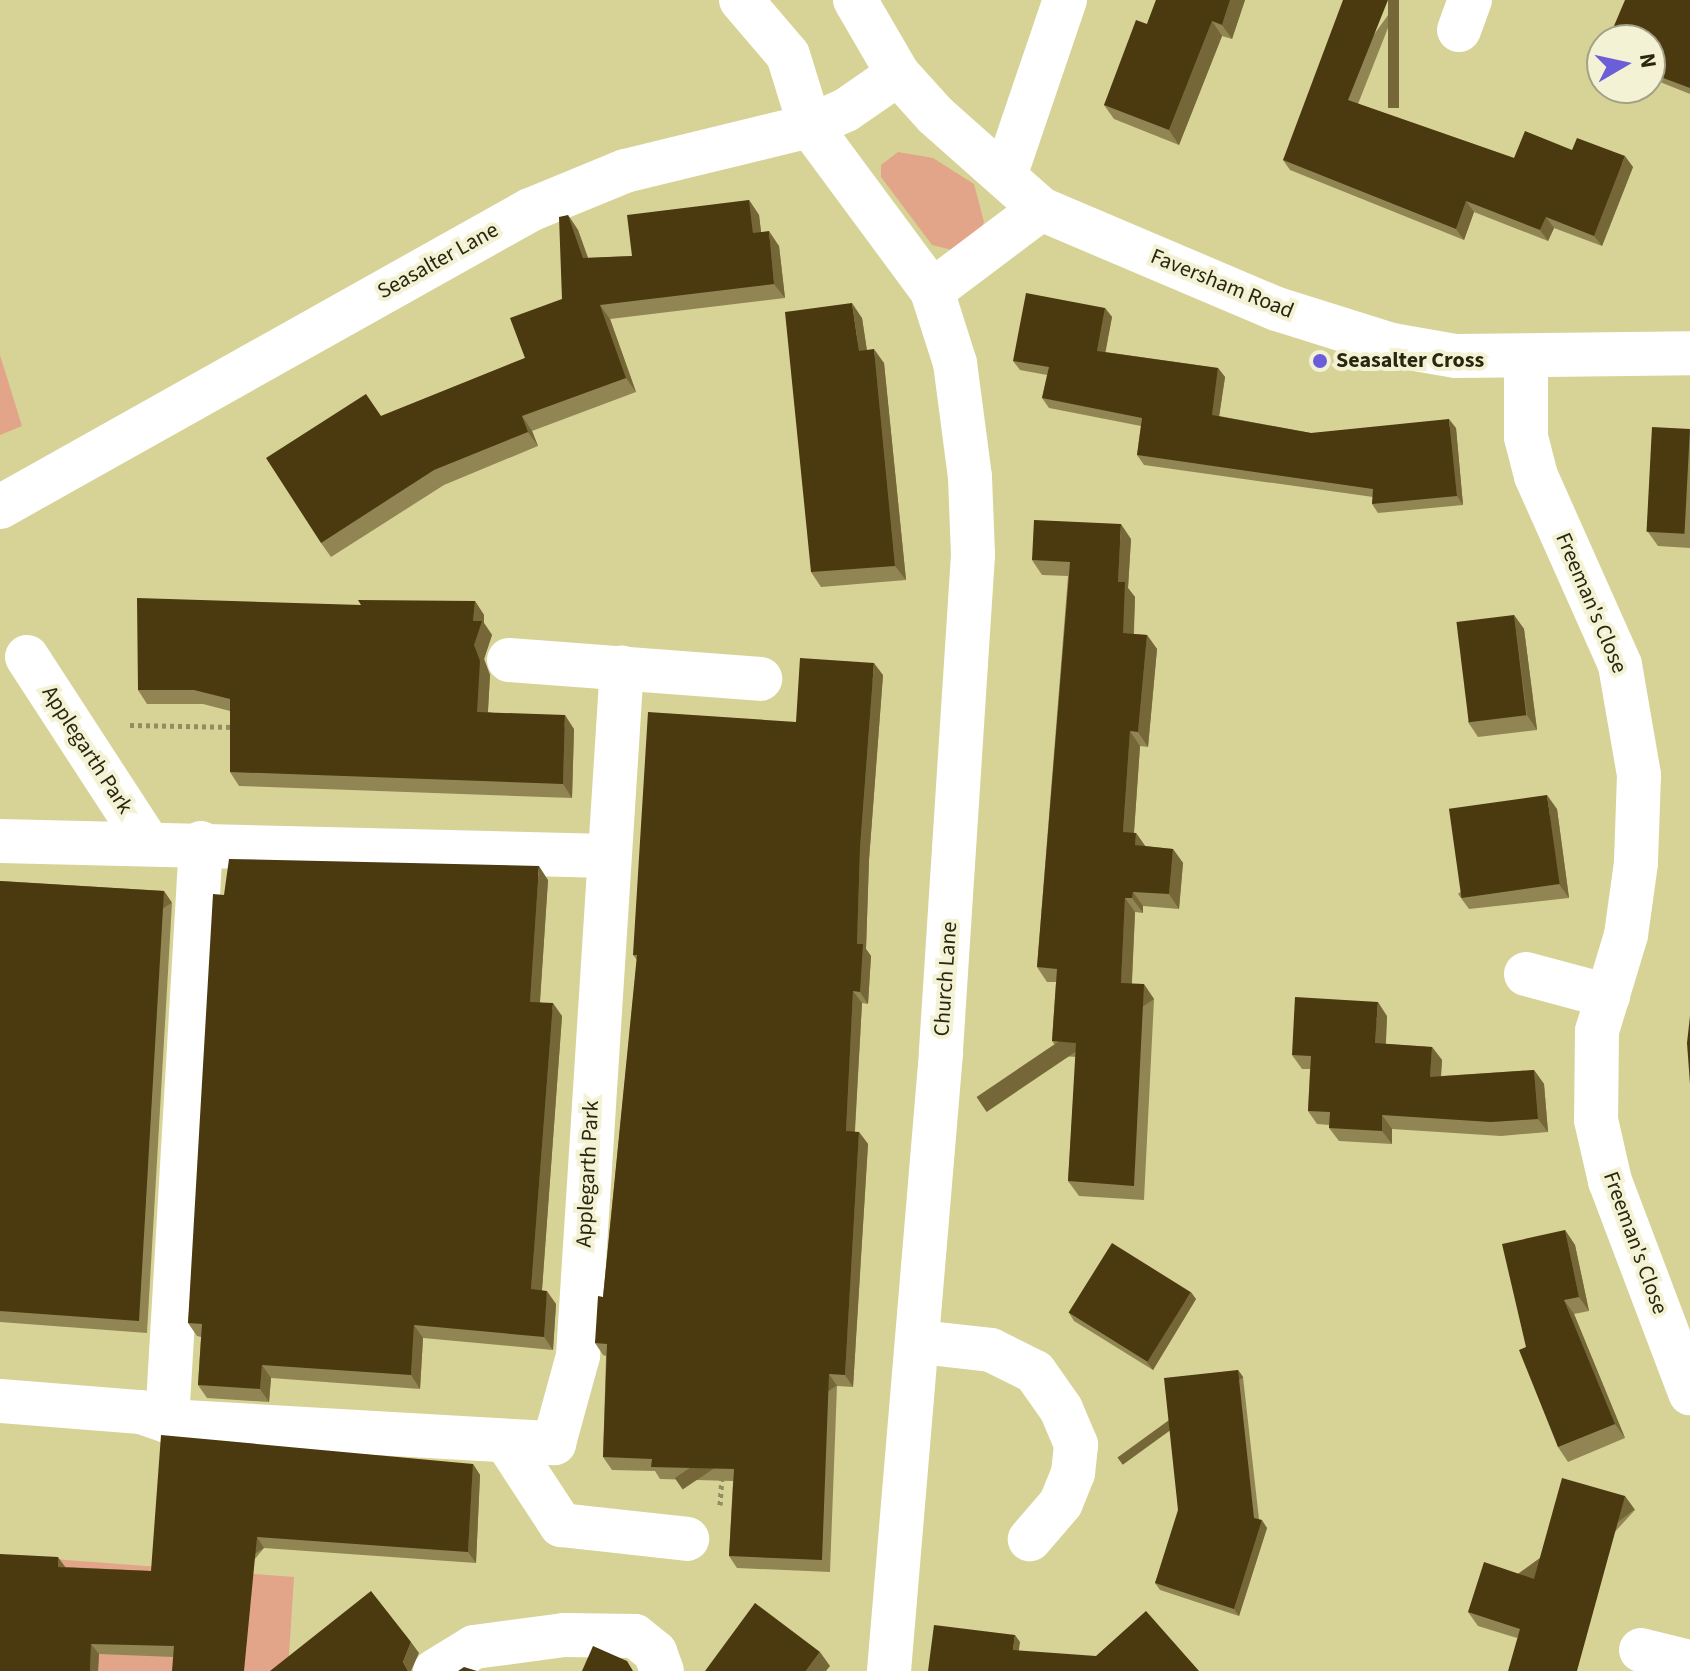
<!DOCTYPE html>
<html>
<head>
<meta charset="utf-8">
<style>
	body { margin:0 }
	#map { position:relative; width:1690px; height:1671px; overflow:hidden; background:#d7d397; font-family:"Source Sans 3",sans-serif }
	div>[style] { position:absolute }
	.green>* { inset:0; background:#e2a58a }
	.path>* { height:5px; margin-top:-2.5px; transform-origin:0; background:repeating-linear-gradient(90deg,#908d5f 0 4px,transparent 0 8px) }
	.minor>* { height:44px; margin:-22px; padding:0 22px; transform-origin:22px; border-radius:22px; background:#fff }
	.wall>* { inset:0; background:#918653 }
	.shaded-wall>* { inset:0; background:#756738; transform-origin:0 0 }
	.building>* { inset:0; background:#4b390f; transform-origin:0 0 }
	.dots>* { width:22px; height:22px; translate:-50% -50%; box-sizing:border-box; border:4px solid #f4f2d5; border-radius:50% }
	span { translate:-50% -50%; white-space:nowrap; text-align:center; line-height:1.15; -webkit-text-stroke:8px #f4f2d5; paint-order:stroke }
	.street-label { font-size:22px; color:#29270f }
	.poi-label { font-size:22px; color:#29270f; font-weight:700 }
	.left { translate:0 -50%; text-align:left }
	.north { position:absolute; left:1586px; top:24px; width:80px; height:80px; box-sizing:border-box; background:#f4f2d5; border:2px solid #a3a186; border-radius:50%; rotate:81deg; font-size:22px; font-weight:700; line-height:32px; text-align:center; color:#29270f }
	.north::after { content:''; display:block; margin:auto; width:28px; height:36px; background:#6c5ed8; clip-path:polygon(50% 0,100% 100%,50% 72%,0 100%) }
</style>
</head>
<body>
<div id="map">
	<div class="green">
		<i style="clip-path:polygon(898px 152px,933px 158px,974px 184px,984px 222px,976px 240px,960px 252px,932px 245px,881px 177px,881px 165px)"></i>
		<i style="clip-path:polygon(0 355px,22px 426px,0 435px)"></i>
		<i style="clip-path:polygon(0 1555px,294px 1577px,288px 1671px,0 1671px)"></i>
	</div>
	<div class="path">
		<i style="left:130px;top:725px;width:106px;rotate:1.1deg"></i>
		<i style="left:720px;top:1505px;width:30px;rotate:-86deg"></i>
	</div>
	<div class="minor">
		<i style="left:741px;top:0;width:72px;rotate:49.5deg"></i>
		<i style="left:788px;top:55px;width:74px;rotate:72.8deg"></i>
		<i style="left:810px;top:126px;width:205px;rotate:53.5deg"></i>
		<i style="left:932px;top:291px;width:76px;rotate:72.3deg"></i>
		<i style="left:955px;top:363px;width:115px;rotate:82.5deg"></i>
		<i style="left:970px;top:477px;width:78px;rotate:87.8deg"></i>
		<i style="left:973px;top:555px;width:499px;rotate:93.7deg"></i>
		<i style="left:941px;top:1053px;width:620px;rotate:94.81deg"></i>
		<i style="left:855px;top:0;width:86px;rotate:59.8deg"></i>
		<i style="left:898px;top:74px;width:55px;rotate:47.9deg"></i>
		<i style="left:935px;top:115px;width:142px;rotate:41.6deg"></i>
		<i style="left:1041px;top:209px;width:256px;rotate:23deg"></i>
		<i style="left:1277px;top:309px;width:121px;rotate:17.4deg"></i>
		<i style="left:1392px;top:345px;width:65px;rotate:9.8deg"></i>
		<i style="left:1456px;top:356px;width:234px;rotate:-0.7deg"></i>
		<i style="left:1459px;top:30px;width:32px;rotate:-70deg"></i>
		<i style="left:1005px;top:176px;width:186px;rotate:-71.2deg"></i>
		<i style="left:932px;top:291px;width:136px;rotate:-37deg"></i>
		<i style="left:1526px;top:356px;width:81px;rotate:90deg"></i>
		<i style="left:1526px;top:437px;width:40px;rotate:75.6deg"></i>
		<i style="left:1536px;top:476px;width:207px;rotate:66deg"></i>
		<i style="left:1620px;top:665px;width:112px;rotate:80.2deg"></i>
		<i style="left:1639px;top:775px;width:88px;rotate:92deg"></i>
		<i style="left:1636px;top:863px;width:73px;rotate:97.9deg"></i>
		<i style="left:1626px;top:935px;width:100px;rotate:106.8deg"></i>
		<i style="left:1597px;top:1031px;width:89px;rotate:90.6deg"></i>
		<i style="left:1596px;top:1120px;width:63px;rotate:77.1deg"></i>
		<i style="left:1610px;top:1181px;width:227px;rotate:69.3deg"></i>
		<i style="left:0;top:507px;width:608px;rotate:-29.27deg"></i>
		<i style="left:530px;top:210px;width:103px;rotate:-22.3deg"></i>
		<i style="left:625px;top:171px;width:190px;rotate:-13.7deg"></i>
		<i style="left:810px;top:126px;width:39px;rotate:-24deg"></i>
		<i style="left:846px;top:110px;width:63px;rotate:-34.7deg"></i>
		<i style="left:27px;top:657px;width:221px;rotate:57deg"></i>
		<i style="left:509px;top:660px;width:252px;rotate:4.3deg"></i>
		<i style="left:0;top:841px;width:608px;rotate:1.41deg"></i>
		<i style="left:1526px;top:974px;width:85px;rotate:15deg"></i>
		<i style="left:920px;top:1342px;width:71px;rotate:6.4deg"></i>
		<i style="left:991px;top:1350px;width:49px;rotate:26.6deg"></i>
		<i style="left:1035px;top:1372px;width:45px;rotate:54.9deg"></i>
		<i style="left:1061px;top:1409px;width:39px;rotate:67deg"></i>
		<i style="left:1076px;top:1445px;width:28px;rotate:96deg"></i>
		<i style="left:1073px;top:1473px;width:32px;rotate:112deg"></i>
		<i style="left:1061px;top:1503px;width:48px;rotate:130.7deg"></i>
		<i style="left:0;top:1401px;width:141px;rotate:4.5deg"></i>
		<i style="left:141px;top:1412px;width:28px;rotate:19deg"></i>
		<i style="left:167px;top:1421px;width:388px;rotate:3.3deg"></i>
		<i style="left:554px;top:1443px;width:90px;rotate:-74.6deg"></i>
		<i style="left:578px;top:1356px;width:690px;rotate:-86.35deg"></i>
		<i style="left:167px;top:1421px;width:579px;rotate:-86.63deg"></i>
		<i style="left:508px;top:1444px;width:97px;rotate:56.8deg"></i>
		<i style="left:561px;top:1525px;width:127px;rotate:6.3deg"></i>
		<i style="left:1641px;top:1650px;width:50px;rotate:13.8deg"></i>
		<i style="left:435px;top:1671px;width:46px;rotate:-31.6deg"></i>
		<i style="left:474px;top:1647px;width:91px;rotate:-7.6deg"></i>
		<i style="left:564px;top:1635px;width:71px;rotate:0.8deg"></i>
		<i style="left:635px;top:1636px;width:26px;rotate:39deg"></i>
		<i style="left:655px;top:1652px;width:20px;rotate:70deg"></i>
	</div>
	<div class="wall">
		<i style="clip-path:polygon(1156px 0,1245px 0,1232px 39px,1222px 36px,1179px 145px,1114px 119px,1104px 105px,1147px 24px)"></i>
		<i style="clip-path:polygon(1399px 0,1358px 104px,1514px 158px,1572px 150px,1633px 167px,1602px 246px,1554px 228px,1548px 241px,1474px 212px,1464px 240px,1290px 170px,1283px 160px)"></i>
		<i style="clip-path:polygon(1690px 0,1690px 94px,1650px 78px,1650px 40px)"></i>
		<i style="clip-path:polygon(749px 200px,759px 215px,761px 232px,779px 246px,785px 298px,610px 319px,636px 392px,532px 431px,538px 446px,444px 485px,331px 557px,321px 543px,381px 416px,525px 358px,562px 299px,568px 215px,578px 230px,588px 258px,632px 256px)"></i>
		<i style="clip-path:polygon(1105px 308px,1112px 317px,1105px 352px,1218px 368px,1225px 377px,1219px 416px,1311px 433px,1456px 428px,1463px 505px,1378px 513px,1372px 504px,1373px 497px,1144px 465px,1137px 455px,1141px 426px,1049px 408px,1042px 398px,1047px 375px,1020px 370px,1013px 361px)"></i>
		<i style="clip-path:polygon(862px 318px,867px 350px,884px 363px,906px 580px,821px 587px,811px 572px)"></i>
		<i style="clip-path:polygon(1690px 429px,1690px 548px,1658px 546px,1648px 532px)"></i>
		<i style="clip-path:polygon(1131px 539px,1128px 588px,1135px 597px,1134px 634px,1147px 635px,1157px 649px,1148px 747px,1140px 746px,1134px 833px,1136px 833px,1145px 846px,1173px 849px,1183px 863px,1179px 909px,1143px 906px,1143px 913px,1135px 912px,1132px 984px,1154px 999px,1144px 1200px,1079px 1196px,1068px 1181px,1076px 1057px,1063px 1056px,1052px 1041px,1056px 982px,1047px 982px,1037px 967px,1068px 576px,1042px 575px,1032px 560px)"></i>
		<i style="clip-path:polygon(475px 601px,484px 615px,484px 623px,492px 635px,484px 659px,490px 675px,488px 712px,574px 729px,572px 798px,239px 786px,230px 772px,230px 711px,203px 704px,147px 704px,138px 690px,361px 605px)"></i>
		<i style="clip-path:polygon(1514px 615px,1524px 629px,1537px 730px,1478px 737px,1468px 722px)"></i>
		<i style="clip-path:polygon(883px 675px,869px 860px,866px 949px,871px 956px,868px 1004px,862px 1003px,855px 1132px,859px 1132px,868px 1144px,853px 1387px,837px 1386px,830px 1572px,737px 1568px,729px 1556px,733px 1481px,660px 1479px,655px 1471px,612px 1470px,603px 1457px,606px 1356px,603px 1355px,595px 1343px,603px 1297px,637px 960px,633px 955px,796px 722px)"></i>
		<i style="clip-path:polygon(1557px 809px,1569px 898px,1469px 909px,1458px 894px)"></i>
		<i style="clip-path:polygon(548px 880px,540px 1002px,562px 1016px,542px 1290px,556px 1304px,553px 1350px,423px 1338px,420px 1389px,271px 1378px,269px 1402px,207px 1398px,198px 1385px,201px 1337px,197px 1336px,188px 1323px,224px 895px)"></i>
		<i style="clip-path:polygon(0 881px,164px 891px,172px 903px,147px 1333px,0 1322px)"></i>
		<i style="clip-path:polygon(1387px 1016px,1386px 1044px,1432px 1047px,1442px 1060px,1441px 1076px,1534px 1070px,1544px 1084px,1548px 1132px,1501px 1136px,1392px 1129px,1392px 1144px,1339px 1141px,1329px 1128px,1329px 1125px,1317px 1124px,1308px 1111px,1310px 1069px,1302px 1069px,1292px 1055px)"></i>
		<i style="clip-path:polygon(1565px 1230px,1575px 1245px,1589px 1311px,1574px 1314px,1625px 1438px,1568px 1462px,1558px 1447px,1526px 1347px)"></i>
		<i style="clip-path:polygon(1196px 1299px,1153px 1370px,1074px 1321px,1069px 1313px)"></i>
		<i style="clip-path:polygon(1238px 1370px,1243px 1377px,1259px 1519px,1267px 1528px,1239px 1616px,1160px 1590px,1155px 1583px)"></i>
		<i style="clip-path:polygon(473px 1464px,480px 1475px,476px 1563px,264px 1548px,173px 1657px,99px 1654px,98px 1671px,0 1671px,65px 1567px,151px 1571px)"></i>
		<i style="clip-path:polygon(1635px 1510px,1517px 1638px,1478px 1626px,1468px 1612px,1534px 1579px)"></i>
	</div>
	<div class="shaded-wall">
		<i style="clip-path:polygon(1230px 0,1245px 0,1232px 39px,1222px 25px)"></i>
		<i style="left:1388px;top:0;width:11px;height:108px"></i>
		<i style="clip-path:polygon(1212px 21px,1222px 36px,1179px 145px,1169px 130px)"></i>
		<i style="clip-path:polygon(1625px 156px,1633px 167px,1602px 246px,1594px 236px)"></i>
		<i style="clip-path:polygon(749px 200px,759px 215px,763px 248px,753px 233px)"></i>
		<i style="clip-path:polygon(1466px 201px,1474px 212px,1464px 240px,1456px 229px)"></i>
		<i style="clip-path:polygon(568px 215px,578px 230px,593px 272px,583px 258px)"></i>
		<i style="clip-path:polygon(1546px 217px,1554px 228px,1548px 241px,1540px 230px)"></i>
		<i style="clip-path:polygon(769px 231px,779px 246px,785px 298px,774px 284px)"></i>
		<i style="clip-path:polygon(852px 303px,862px 318px,869px 365px,859px 351px)"></i>
		<i style="clip-path:polygon(600px 305px,610px 319px,636px 392px,626px 378px)"></i>
		<i style="clip-path:polygon(1105px 308px,1112px 317px,1104px 360px,1097px 351px)"></i>
		<i style="clip-path:polygon(874px 349px,884px 363px,906px 580px,895px 566px)"></i>
		<i style="clip-path:polygon(1218px 368px,1225px 377px,1218px 424px,1212px 415px)"></i>
		<i style="clip-path:polygon(522px 416px,532px 431px,538px 446px,528px 432px)"></i>
		<i style="clip-path:polygon(1449px 419px,1456px 428px,1463px 505px,1457px 496px)"></i>
		<i style="clip-path:polygon(1121px 524px,1131px 539px,1128px 588px,1135px 597px,1133px 647px,1123px 633px,1118px 582px)"></i>
		<i style="clip-path:polygon(475px 601px,484px 615px,484px 623px,492px 635px,484px 659px,490px 675px,487px 726px,477px 712px,473px 621px)"></i>
		<i style="clip-path:polygon(1514px 615px,1524px 629px,1537px 730px,1527px 715px)"></i>
		<i style="clip-path:polygon(1147px 635px,1157px 649px,1148px 747px,1138px 732px)"></i>
		<i style="clip-path:polygon(874px 663px,883px 675px,869px 860px,866px 949px,871px 956px,868px 1004px,860px 992px,857px 944px,860px 848px)"></i>
		<i style="clip-path:polygon(565px 715px,574px 729px,572px 798px,563px 784px)"></i>
		<i style="clip-path:polygon(1130px 731px,1140px 746px,1133px 846px,1123px 832px)"></i>
		<i style="clip-path:polygon(1547px 795px,1557px 809px,1569px 898px,1559px 884px)"></i>
		<i style="clip-path:polygon(1136px 833px,1146px 847px,1135px 845px)"></i>
		<i style="clip-path:polygon(1173px 849px,1183px 863px,1179px 909px,1169px 894px)"></i>
		<i style="clip-path:polygon(539px 866px,548px 880px,539px 1015px,530px 1002px)"></i>
		<i style="left:164px;top:891px;width:14px;height:431px;rotate:56deg"></i>
		<i style="clip-path:polygon(1133px 892px,1143px 906px,1143px 913px,1132px 898px)"></i>
		<i style="clip-path:polygon(1125px 898px,1135px 912px,1131px 997px,1121px 983px)"></i>
		<i style="left:1144px;top:984px;width:18px;height:202px;rotate:56deg"></i>
		<i style="clip-path:polygon(853px 991px,862px 1003px,854px 1143px,846px 1131px)"></i>
		<i style="clip-path:polygon(1378px 1002px,1387px 1016px,1385px 1057px,1375px 1043px)"></i>
		<i style="clip-path:polygon(553px 1003px,562px 1016px,541px 1303px,531px 1289px)"></i>
		<i style="clip-path:polygon(1432px 1047px,1442px 1060px,1440px 1090px,1430px 1077px)"></i>
		<i style="clip-path:polygon(1534px 1070px,1544px 1084px,1548px 1132px,1538px 1119px)"></i>
		<i style="clip-path:polygon(1382px 1115px,1392px 1129px,1392px 1144px,1382px 1131px)"></i>
		<i style="clip-path:polygon(859px 1132px,868px 1144px,853px 1387px,845px 1375px)"></i>
		<i style="clip-path:polygon(1565px 1230px,1575px 1245px,1589px 1311px,1579px 1297px)"></i>
		<i style="clip-path:polygon(547px 1291px,556px 1304px,553px 1350px,544px 1337px)"></i>
		<i style="clip-path:polygon(1191px 1292px,1196px 1299px,1153px 1370px,1147px 1362px)"></i>
		<i style="clip-path:polygon(1564px 1300px,1574px 1314px,1625px 1438px,1615px 1424px)"></i>
		<i style="clip-path:polygon(414px 1325px,423px 1338px,420px 1389px,411px 1375px)"></i>
		<i style="clip-path:polygon(262px 1365px,271px 1378px,269px 1402px,260px 1389px)"></i>
		<i style="left:1238px;top:1370px;width:9px;height:149px;rotate:54deg"></i>
		<i style="left:829px;top:1374px;width:14px;height:186px;rotate:56deg"></i>
		<i style="clip-path:polygon(473px 1464px,480px 1475px,476px 1563px,468px 1552px)"></i>
		<i style="left:1625px;top:1496px;width:17px;height:181px;rotate:54deg"></i>
		<i style="clip-path:polygon(1262px 1520px,1267px 1528px,1239px 1616px,1234px 1609px)"></i>
		<i style="left:257px;top:1537px;width:13px;height:135px;rotate:58deg"></i>
		<i style="clip-path:polygon(58px 1557px,66px 1568px,58px 1567px)"></i>
		<i style="clip-path:polygon(1015px 1635px,1020px 1642px,1018px 1657px,1013px 1650px)"></i>
		<i style="clip-path:polygon(411px 1642px,419px 1653px,411px 1671px,408px 1671px,403px 1662px)"></i>
		<i style="clip-path:polygon(91px 1644px,99px 1654px,98px 1671px,90px 1671px)"></i>
		<i style="clip-path:polygon(820px 1652px,830px 1666px,826px 1671px,806px 1671px)"></i>
	</div>
	<div class="building">
		<i style="clip-path:polygon(1156px 0,1230px 0,1222px 25px,1212px 21px,1169px 130px,1104px 105px,1136px 20px,1147px 24px)"></i>
		<i style="clip-path:polygon(1343px 0,1388px 0,1348px 100px,1514px 158px,1525px 131px,1572px 150px,1577px 138px,1625px 156px,1594px 236px,1546px 217px,1540px 230px,1466px 201px,1456px 229px,1283px 160px)"></i>
		<i style="clip-path:polygon(1625px 0,1690px 0,1690px 88px,1650px 73px,1650px 40px,1608px 40px)"></i>
		<i style="clip-path:polygon(749px 200px,753px 233px,769px 231px,774px 284px,600px 305px,626px 378px,522px 416px,528px 432px,434px 470px,321px 543px,266px 458px,366px 394px,381px 416px,525px 358px,510px 318px,562px 299px,559px 217px,568px 215px,583px 258px,632px 256px,627px 215px)"></i>
		<i style="clip-path:polygon(1026px 293px,1105px 308px,1097px 351px,1218px 368px,1212px 415px,1311px 433px,1449px 419px,1457px 496px,1372px 504px,1373px 489px,1137px 455px,1142px 418px,1042px 398px,1049px 367px,1013px 361px)"></i>
		<i style="clip-path:polygon(852px 303px,859px 351px,874px 349px,895px 566px,811px 572px,785px 312px)"></i>
		<i style="left:1652px;top:427px;width:38px;height:105px;rotate:3deg"></i>
		<i style="clip-path:polygon(1034px 520px,1121px 524px,1118px 582px,1125px 582px,1123px 633px,1147px 635px,1138px 732px,1130px 731px,1123px 832px,1136px 833px,1135px 845px,1173px 849px,1169px 894px,1133px 892px,1132px 898px,1125px 898px,1121px 983px,1144px 984px,1134px 1186px,1068px 1181px,1076px 1043px,1052px 1041px,1057px 969px,1037px 967px,1070px 562px,1032px 560px)"></i>
		<i style="clip-path:polygon(137px 598px,361px 605px,358px 600px,475px 601px,473px 621px,482px 621px,474px 645px,480px 661px,477px 712px,565px 715px,563px 784px,230px 772px,230px 699px,194px 690px,138px 690px)"></i>
		<i style="left:1514px;top:615px;width:101px;height:58px;rotate:83deg"></i>
		<i style="clip-path:polygon(800px 658px,874px 663px,860px 848px,857px 944px,863px 944px,860px 992px,853px 991px,846px 1131px,859px 1132px,845px 1375px,829px 1374px,822px 1560px,729px 1556px,734px 1469px,651px 1467px,652px 1459px,603px 1457px,607px 1344px,595px 1343px,598px 1296px,603px 1297px,637px 955px,633px 955px,648px 712px,796px 722px)"></i>
		<i style="left:1547px;top:795px;width:90px;height:99px;rotate:82deg"></i>
		<i style="clip-path:polygon(229px 859px,539px 866px,530px 1002px,553px 1003px,531px 1289px,547px 1291px,544px 1337px,414px 1325px,411px 1375px,262px 1365px,260px 1389px,198px 1385px,202px 1324px,188px 1323px,213px 894px,224px 895px)"></i>
		<i style="clip-path:polygon(0 881px,164px 891px,139px 1321px,0 1311px)"></i>
		<i style="clip-path:polygon(1295px 997px,1378px 1002px,1375px 1043px,1432px 1047px,1430px 1077px,1534px 1070px,1538px 1119px,1491px 1122px,1382px 1115px,1382px 1131px,1329px 1128px,1330px 1112px,1308px 1111px,1311px 1056px,1292px 1055px)"></i>
		<i style="clip-path:polygon(1690px 1016px,1690px 1084px,1687px 1043px)"></i>
		<i style="clip-path:polygon(1565px 1230px,1579px 1297px,1564px 1300px,1615px 1424px,1558px 1447px,1519px 1350px,1526px 1347px,1502px 1244px)"></i>
		<i style="left:1112px;top:1243px;width:93px;height:82px;rotate:32deg"></i>
		<i style="clip-path:polygon(1238px 1370px,1254px 1518px,1262px 1520px,1234px 1609px,1155px 1583px,1178px 1510px,1164px 1378px)"></i>
		<i style="clip-path:polygon(161px 1435px,473px 1464px,468px 1552px,257px 1537px,244px 1671px,172px 1671px,174px 1646px,91px 1644px,90px 1671px,0 1671px,0 1554px,58px 1557px,58px 1567px,151px 1571px)"></i>
		<i style="clip-path:polygon(1562px 1478px,1625px 1496px,1577px 1671px,1508px 1671px,1520px 1629px,1468px 1612px,1484px 1562px,1534px 1579px)"></i>
		<i style="clip-path:polygon(371px 1591px,411px 1642px,403px 1662px,408px 1671px,270px 1671px)"></i>
		<i style="clip-path:polygon(755px 1603px,820px 1652px,806px 1671px,705px 1671px)"></i>
		<i style="clip-path:polygon(1146px 1611px,1199px 1671px,928px 1671px,934px 1625px,1015px 1635px,1013px 1650px,1096px 1656px)"></i>
		<i style="clip-path:polygon(593px 1646px,627px 1661px,633px 1671px,582px 1671px)"></i>
		<i style="clip-path:polygon(464px 1667px,477px 1671px,458px 1671px)"></i>
	</div>
	<div class="dots">
		<i style="left:1320px;top:361px;background:#6c5ed8"></i>
	</div>
	<div class="street-label">
		<span style="left:438px;top:261px;rotate:-29deg">Seasalter Lane</span>
		<span style="left:1222px;top:284px;rotate:22deg">Faversham Road</span>
		<span style="left:1591px;top:603px;rotate:67deg">Freeman's Close</span>
		<span style="left:87px;top:750px;rotate:57deg">Applegarth Park</span>
		<span style="left:946px;top:979px;rotate:-86deg">Church Lane</span>
		<span style="left:588px;top:1174px;rotate:-87deg">Applegarth Park</span>
		<span style="left:1635px;top:1243px;rotate:70deg">Freeman's Close</span>
	</div>
	<div class="poi-label">
		<span class="left" style="left:1336px;top:361px">Seasalter Cross</span>
	</div>
	<div class="north">N</div>
</div>
</body>
</html>
